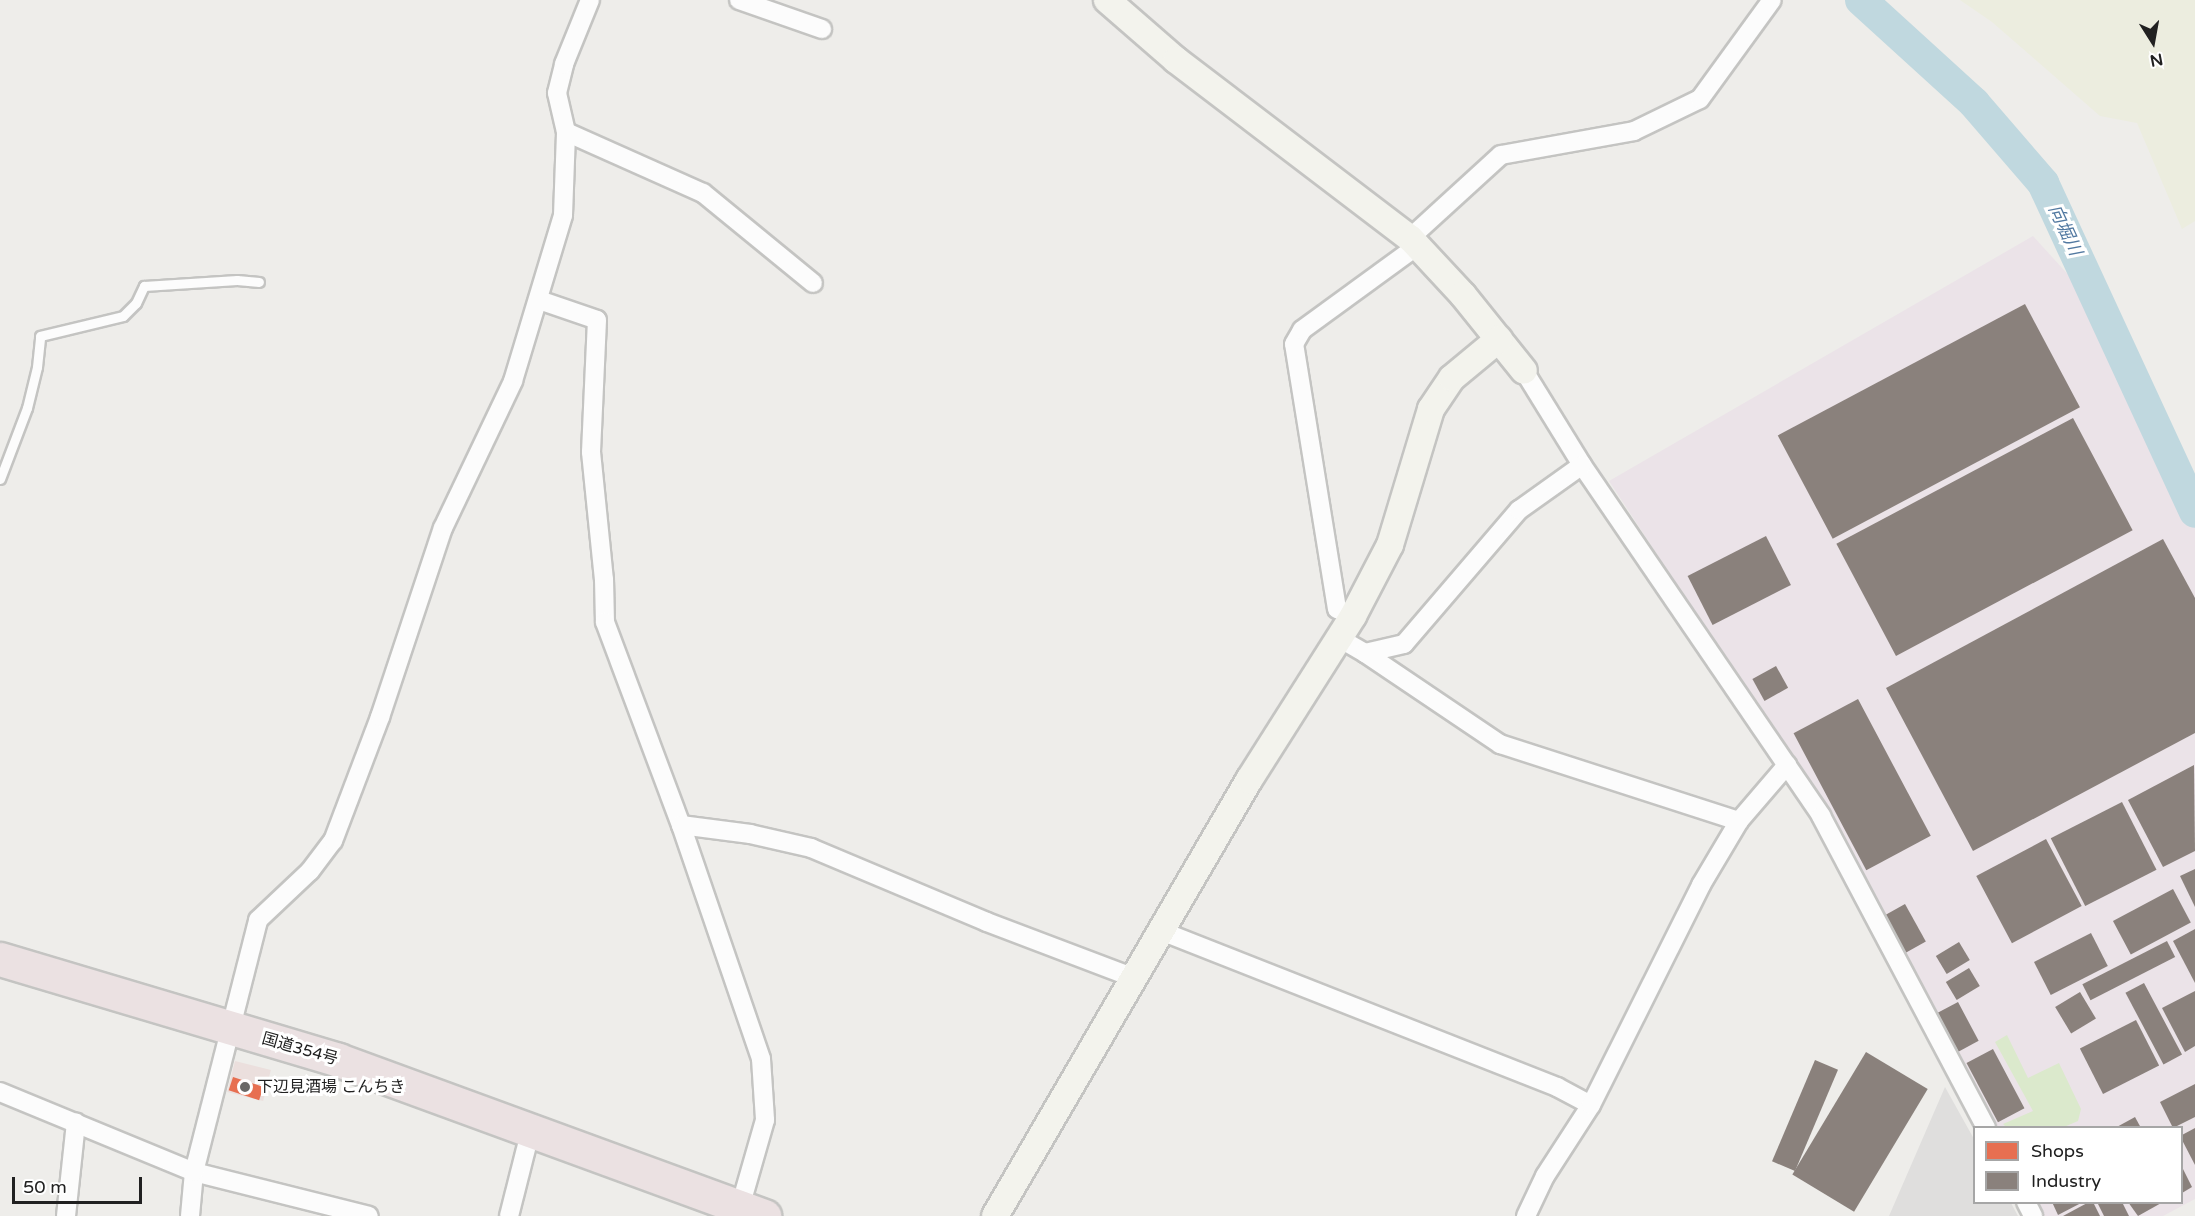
<!DOCTYPE html>
<html>
<head>
<meta charset="utf-8">
<style>
	body { margin:0 }
	#map { position:relative; width:2195px; height:1216px; overflow:hidden; background:#eeedea; font-family:"Varela Round","Noto Sans JP",sans-serif }
	div>[style] { position:absolute }
	.commercial>* { inset:0; background:#ebdfdd; transform-origin:0 0 }
	.industrial>* { inset:0; background:#ebe3e8 }
	.farmland>* { inset:0; background:#eceddf }
	.grass>* { inset:0; background:#dbe9cc }
	.parking>* { inset:0; background:#dfdedd }
	.shops>* { inset:0; background:#e76f51; transform-origin:0 0 }
	.industry>* { inset:0; background:#8a817c; transform-origin:0 0 }
	.river>* { height:32px; margin:-16px; padding:0 16px; transform-origin:16px; border-radius:16px; background:#c0d8df }
	.roads { filter:drop-shadow(2px 0 #c4c4c2) drop-shadow(-2px 0 #c4c4c2) drop-shadow(0 2px #c4c4c2) drop-shadow(0 -2px #c4c4c2) }
	.lane>* { height:9px; margin:-4.5px; padding:0 4.5px; transform-origin:4.5px; border-radius:4.5px; background:#fcfcfc }
	.street>* { height:18px; margin:-9px; padding:0 9px; transform-origin:9px; border-radius:9px; background:#fcfcfc }
	.secondary>* { height:26px; margin:-13px; padding:0 13px; transform-origin:13px; border-radius:13px; background:#f3f3ed }
	.highway>* { height:33px; margin:-16.5px; padding:0 16.5px; transform-origin:16.5px; border-radius:16.5px; background:#ebe1e2 }
	.dots>* { width:16px; height:16px; translate:-50% -50%; box-sizing:border-box; border:3px solid #fff; border-radius:50% }
	span { translate:-50% -50%; white-space:nowrap; text-align:center; line-height:1.15; -webkit-text-stroke:6px #fff; paint-order:stroke }
	.street-label { font-size:16px; color:#212121 }
	.poi-label { font-size:16px; color:#212121 }
	.left { translate:0 -50%; text-align:left }
	.water-label { font-size:18px; color:#5279a1; font-style:italic }
	.legend { position:absolute; left:1973px; top:1126px; width:210px; height:78px; box-sizing:border-box; background:#fff; border:2px solid #a6a6a6; margin:0; padding:8px 10px; list-style:none; font-size:18px; color:#212121 }
	.legend li { display:flex; align-items:center; gap:12px; height:30px }
	.legend b { width:30px; border:2px solid #a6a6a6 }
	.north { position:absolute; left:2123px; top:12px; width:60px; height:60px; -webkit-text-stroke:4px #fff; paint-order:stroke; rotate:169deg; font-size:16px; font-weight:700; line-height:24px; text-align:center; color:#212121 }
	.north::after { content:''; display:block; margin:auto; width:21px; height:27px; background:#212121; clip-path:polygon(50% 0,100% 100%,50% 72%,0 100%) }
	.scale { position:absolute; left:12px; top:1177px; width:130px; height:27px; box-sizing:border-box; border:3px solid #212121; border-top:0; padding-left:8px; font-size:18px; line-height:21px; white-space:nowrap; color:#212121; -webkit-text-stroke:4px #fff; paint-order:stroke }
</style>
</head>
<body>
<div id="map">
	<div class="commercial">
		<i style="left:235px;top:1061px;width:37px;height:32px;rotate:14deg"></i>
	</div>
	<div class="industrial">
		<i style="clip-path:polygon(2033px 236px,2073px 280px,2131px 378px,2195px 523px,2195px 1199px,2163px 1216px,2040px 1216px,2033px 1203px,2182px 1202px,2182px 1128px,1993px 1127px,1793px 762px,1609px 481px)"></i>
	</div>
	<div class="farmland">
		<i style="clip-path:polygon(1960px 0,2195px 0,2195px 221px,2182px 229px,2137px 123px,2100px 116px,1992px 22px)"></i>
	</div>
	<div class="grass">
		<i style="clip-path:polygon(2007px 1035px,2028px 1078px,2059px 1063px,2081px 1109px,2078px 1121px,2064px 1127px,2006px 1127px,2003px 1124px,2033px 1111px,1995px 1042px)"></i>
	</div>
	<div class="parking">
		<i style="clip-path:polygon(1945px 1087px,1974px 1139px,1974px 1202px,2011px 1203px,2018px 1216px,1889px 1216px)"></i>
	</div>
	<div class="shops">
		<i style="left:233px;top:1077px;width:32px;height:14px;rotate:18deg"></i>
	</div>
	<div class="industry">
		<i style="left:2025px;top:304px;width:117px;height:280px;rotate:62deg"></i>
		<i style="left:2073px;top:418px;width:127px;height:268px;rotate:62deg"></i>
		<i style="left:1766px;top:536px;width:55px;height:88px;rotate:63deg"></i>
		<i style="clip-path:polygon(2163px 539px,2195px 598px,2195px 733px,1973px 851px,1886px 688px)"></i>
		<i style="left:1776px;top:666px;width:25px;height:27px;rotate:61deg"></i>
		<i style="left:1858px;top:699px;width:155px;height:73px;rotate:62deg"></i>
		<i style="clip-path:polygon(2194px 765px,2195px 851px,2163px 867px,2128px 800px)"></i>
		<i style="left:2122px;top:802px;width:76px;height:80px;rotate:63deg"></i>
		<i style="left:2046px;top:839px;width:76px;height:79px;rotate:62deg"></i>
		<i style="clip-path:polygon(2195px 869px,2195px 907px,2180px 876px)"></i>
		<i style="left:2173px;top:889px;width:38px;height:68px;rotate:62deg"></i>
		<i style="left:1905px;top:904px;width:43px;height:23px;rotate:61deg"></i>
		<i style="clip-path:polygon(2195px 929px,2195px 983px,2173px 941px)"></i>
		<i style="left:2091px;top:933px;width:37px;height:64px;rotate:63deg"></i>
		<i style="left:2167px;top:941px;width:18px;height:95px;rotate:63deg"></i>
		<i style="left:1959px;top:942px;width:21px;height:27px;rotate:59deg"></i>
		<i style="left:1969px;top:968px;width:21px;height:27px;rotate:59deg"></i>
		<i style="left:2144px;top:983px;width:81px;height:21px;rotate:62deg"></i>
		<i style="clip-path:polygon(2195px 991px,2195px 1046px,2185px 1052px,2162px 1008px)"></i>
		<i style="left:2080px;top:992px;width:31px;height:29px;rotate:59deg"></i>
		<i style="left:1958px;top:1002px;width:44px;height:23px;rotate:62deg"></i>
		<i style="left:2136px;top:1020px;width:51px;height:63px;rotate:63deg"></i>
		<i style="left:1993px;top:1049px;width:67px;height:30px;rotate:62deg"></i>
		<i style="left:1866px;top:1052px;width:72px;height:143px;rotate:31deg"></i>
		<i style="left:1815px;top:1060px;width:25px;height:110px;rotate:23deg"></i>
		<i style="clip-path:polygon(2195px 1084px,2195px 1117px,2173px 1128px,2160px 1102px)"></i>
		<i style="clip-path:polygon(2135px 1117px,2141px 1128px,2115px 1128px)"></i>
		<i style="clip-path:polygon(2195px 1128px,2195px 1165px,2182px 1140px,2182px 1135px)"></i>
		<i style="clip-path:polygon(2182px 1167px,2192px 1187px,2182px 1193px)"></i>
		<i style="clip-path:polygon(2052px 1202px,2083px 1202px,2058px 1215px)"></i>
		<i style="clip-path:polygon(2089px 1202px,2093px 1202px,2100px 1216px,2063px 1216px)"></i>
		<i style="clip-path:polygon(2097px 1202px,2122px 1202px,2129px 1216px,2104px 1216px)"></i>
		<i style="clip-path:polygon(2128px 1202px,2163px 1202px,2138px 1216px)"></i>
	</div>
	<div class="river">
		<i style="left:1861px;top:0;width:153px;rotate:42.3deg"></i>
		<i style="left:1974px;top:103px;width:106px;rotate:49.2deg"></i>
		<i style="left:2043px;top:183px;width:362px;rotate:65.2deg"></i>
	</div>
	<div class="roads">
		<div class="lane">
			<i style="left:0;top:479px;width:76px;rotate:-69.2deg"></i>
			<i style="left:27px;top:408px;width:42px;rotate:-76.3deg"></i>
			<i style="left:37px;top:367px;width:31px;rotate:-84deg"></i>
			<i style="left:40px;top:336px;width:85px;rotate:-13.5deg"></i>
			<i style="left:123px;top:316px;width:18px;rotate:-45deg"></i>
			<i style="left:136px;top:303px;width:19px;rotate:-65deg"></i>
			<i style="left:144px;top:286px;width:93px;rotate:-3.7deg"></i>
			<i style="left:237px;top:280px;width:22px;rotate:5deg"></i>
		</div>
		<div class="street">
			<i style="left:739px;top:0;width:88px;rotate:19.3deg"></i>
			<i style="left:566px;top:132px;width:150px;rotate:24deg"></i>
			<i style="left:703px;top:193px;width:142px;rotate:39.3deg"></i>
			<i style="left:1410px;top:238px;width:123px;rotate:-42.4deg"></i>
			<i style="left:1501px;top:155px;width:135px;rotate:-10.2deg"></i>
			<i style="left:1634px;top:131px;width:73px;rotate:-25.9deg"></i>
			<i style="left:1700px;top:99px;width:122px;rotate:-54deg"></i>
			<i style="left:539px;top:300px;width:61px;rotate:19deg"></i>
			<i style="left:597px;top:320px;width:132px;rotate:92.6deg"></i>
			<i style="left:591px;top:452px;width:128px;rotate:84.2deg"></i>
			<i style="left:604px;top:579px;width:43px;rotate:88.7deg"></i>
			<i style="left:605px;top:622px;width:217px;rotate:69.5deg"></i>
			<i style="left:681px;top:825px;width:247px;rotate:71.1deg"></i>
			<i style="left:761px;top:1059px;width:61px;rotate:86.2deg"></i>
			<i style="left:765px;top:1120px;width:91px;rotate:106deg"></i>
			<i style="left:1524px;top:371px;width:110px;rotate:58.3deg"></i>
			<i style="left:1582px;top:465px;width:425px;rotate:55.7deg"></i>
			<i style="left:1821px;top:816px;width:353px;rotate:62.1deg"></i>
			<i style="left:1353px;top:616px;width:17px;rotate:-156deg"></i>
			<i style="left:1337px;top:609px;width:268px;rotate:-99.2deg"></i>
			<i style="left:1294px;top:344px;width:16px;rotate:-60deg"></i>
			<i style="left:1302px;top:330px;width:142px;rotate:-36.1deg"></i>
			<i style="left:1339px;top:638px;width:30px;rotate:30deg"></i>
			<i style="left:1365px;top:653px;width:40px;rotate:-13deg"></i>
			<i style="left:1404px;top:644px;width:177px;rotate:-49.4deg"></i>
			<i style="left:1519px;top:510px;width:77px;rotate:-35.5deg"></i>
			<i style="left:1365px;top:653px;width:163px;rotate:34deg"></i>
			<i style="left:1500px;top:744px;width:251px;rotate:17.9deg"></i>
			<i style="left:681px;top:825px;width:70px;rotate:7.4deg"></i>
			<i style="left:750px;top:834px;width:63px;rotate:12.9deg"></i>
			<i style="left:811px;top:848px;width:191px;rotate:22.8deg"></i>
			<i style="left:987px;top:922px;width:155px;rotate:20.8deg"></i>
			<i style="left:1161px;top:931px;width:426px;rotate:21.5deg"></i>
			<i style="left:1557px;top:1087px;width:38px;rotate:28deg"></i>
			<i style="left:0;top:1092px;width:210px;rotate:22.4deg"></i>
			<i style="left:194px;top:1172px;width:180px;rotate:14.1deg"></i>
			<i style="left:2026px;top:1202px;width:16px;rotate:63deg"></i>
			<i style="left:66px;top:1216px;width:94px;rotate:-83.9deg"></i>
			<i style="left:190px;top:1216px;width:44px;rotate:-84.8deg"></i>
			<i style="left:194px;top:1172px;width:260px;rotate:-75.7deg"></i>
			<i style="left:258px;top:920px;width:71px;rotate:-43.3deg"></i>
			<i style="left:310px;top:871px;width:38px;rotate:-53deg"></i>
			<i style="left:333px;top:841px;width:133px;rotate:-69.2deg"></i>
			<i style="left:380px;top:717px;width:199px;rotate:-71.6deg"></i>
			<i style="left:443px;top:528px;width:163px;rotate:-64.5deg"></i>
			<i style="left:513px;top:381px;width:173px;rotate:-73.2deg"></i>
			<i style="left:563px;top:215px;width:83px;rotate:-87.9deg"></i>
			<i style="left:566px;top:132px;width:40px;rotate:-103deg"></i>
			<i style="left:557px;top:93px;width:30px;rotate:-76deg"></i>
			<i style="left:564px;top:64px;width:69px;rotate:-67.9deg"></i>
			<i style="left:509px;top:1216px;width:90px;rotate:-75.8deg"></i>
			<i style="left:1526px;top:1216px;width:44px;rotate:-64.6deg"></i>
			<i style="left:1545px;top:1176px;width:85px;rotate:-57.1deg"></i>
			<i style="left:1591px;top:1105px;width:246px;rotate:-63.4deg"></i>
			<i style="left:1701px;top:885px;width:74px;rotate:-59.3deg"></i>
			<i style="left:1739px;top:821px;width:74px;rotate:-49.4deg"></i>
		</div>
		<div class="secondary">
			<i style="left:1107px;top:0;width:91px;rotate:41deg"></i>
			<i style="left:1176px;top:60px;width:294px;rotate:37.3deg"></i>
			<i style="left:1410px;top:238px;width:78px;rotate:47.1deg"></i>
			<i style="left:1463px;top:295px;width:97px;rotate:51.2deg"></i>
			<i style="left:995px;top:1216px;width:505px;rotate:-59.78deg"></i>
			<i style="left:1249px;top:780px;width:194px;rotate:-57.6deg"></i>
			<i style="left:1353px;top:616px;width:80px;rotate:-62.5deg"></i>
			<i style="left:1390px;top:545px;width:142px;rotate:-73.2deg"></i>
			<i style="left:1431px;top:409px;width:37px;rotate:-56deg"></i>
			<i style="left:1452px;top:378px;width:61px;rotate:-39.7deg"></i>
		</div>
		<div class="highway">
			<i style="left:0;top:959px;width:353px;rotate:16.6deg"></i>
			<i style="left:338px;top:1060px;width:454px;rotate:20.1deg"></i>
		</div>
	</div>
	<div class="dots">
		<i style="left:245px;top:1087px;background:#696867"></i>
	</div>
	<div class="street-label">
		<span style="left:300px;top:1049px;rotate:16deg">国道354号</span>
	</div>
	<div class="poi-label">
		<span class="left" style="left:257px;top:1087px">下辺見酒場 こんちき</span>
	</div>
	<div class="water-label">
		<span style="left:2065px;top:230px;rotate:65deg">向堀川</span>
	</div>
	<ul class="legend">
	<li><b style="height:16px;background:#e76f51"></b>Shops</li>
	<li><b style="height:16px;background:#8a817c"></b>Industry</li>
	</ul>
	<div class="north">N</div>
	<div class="scale">50 m</div>
</div>
</body>
</html>
